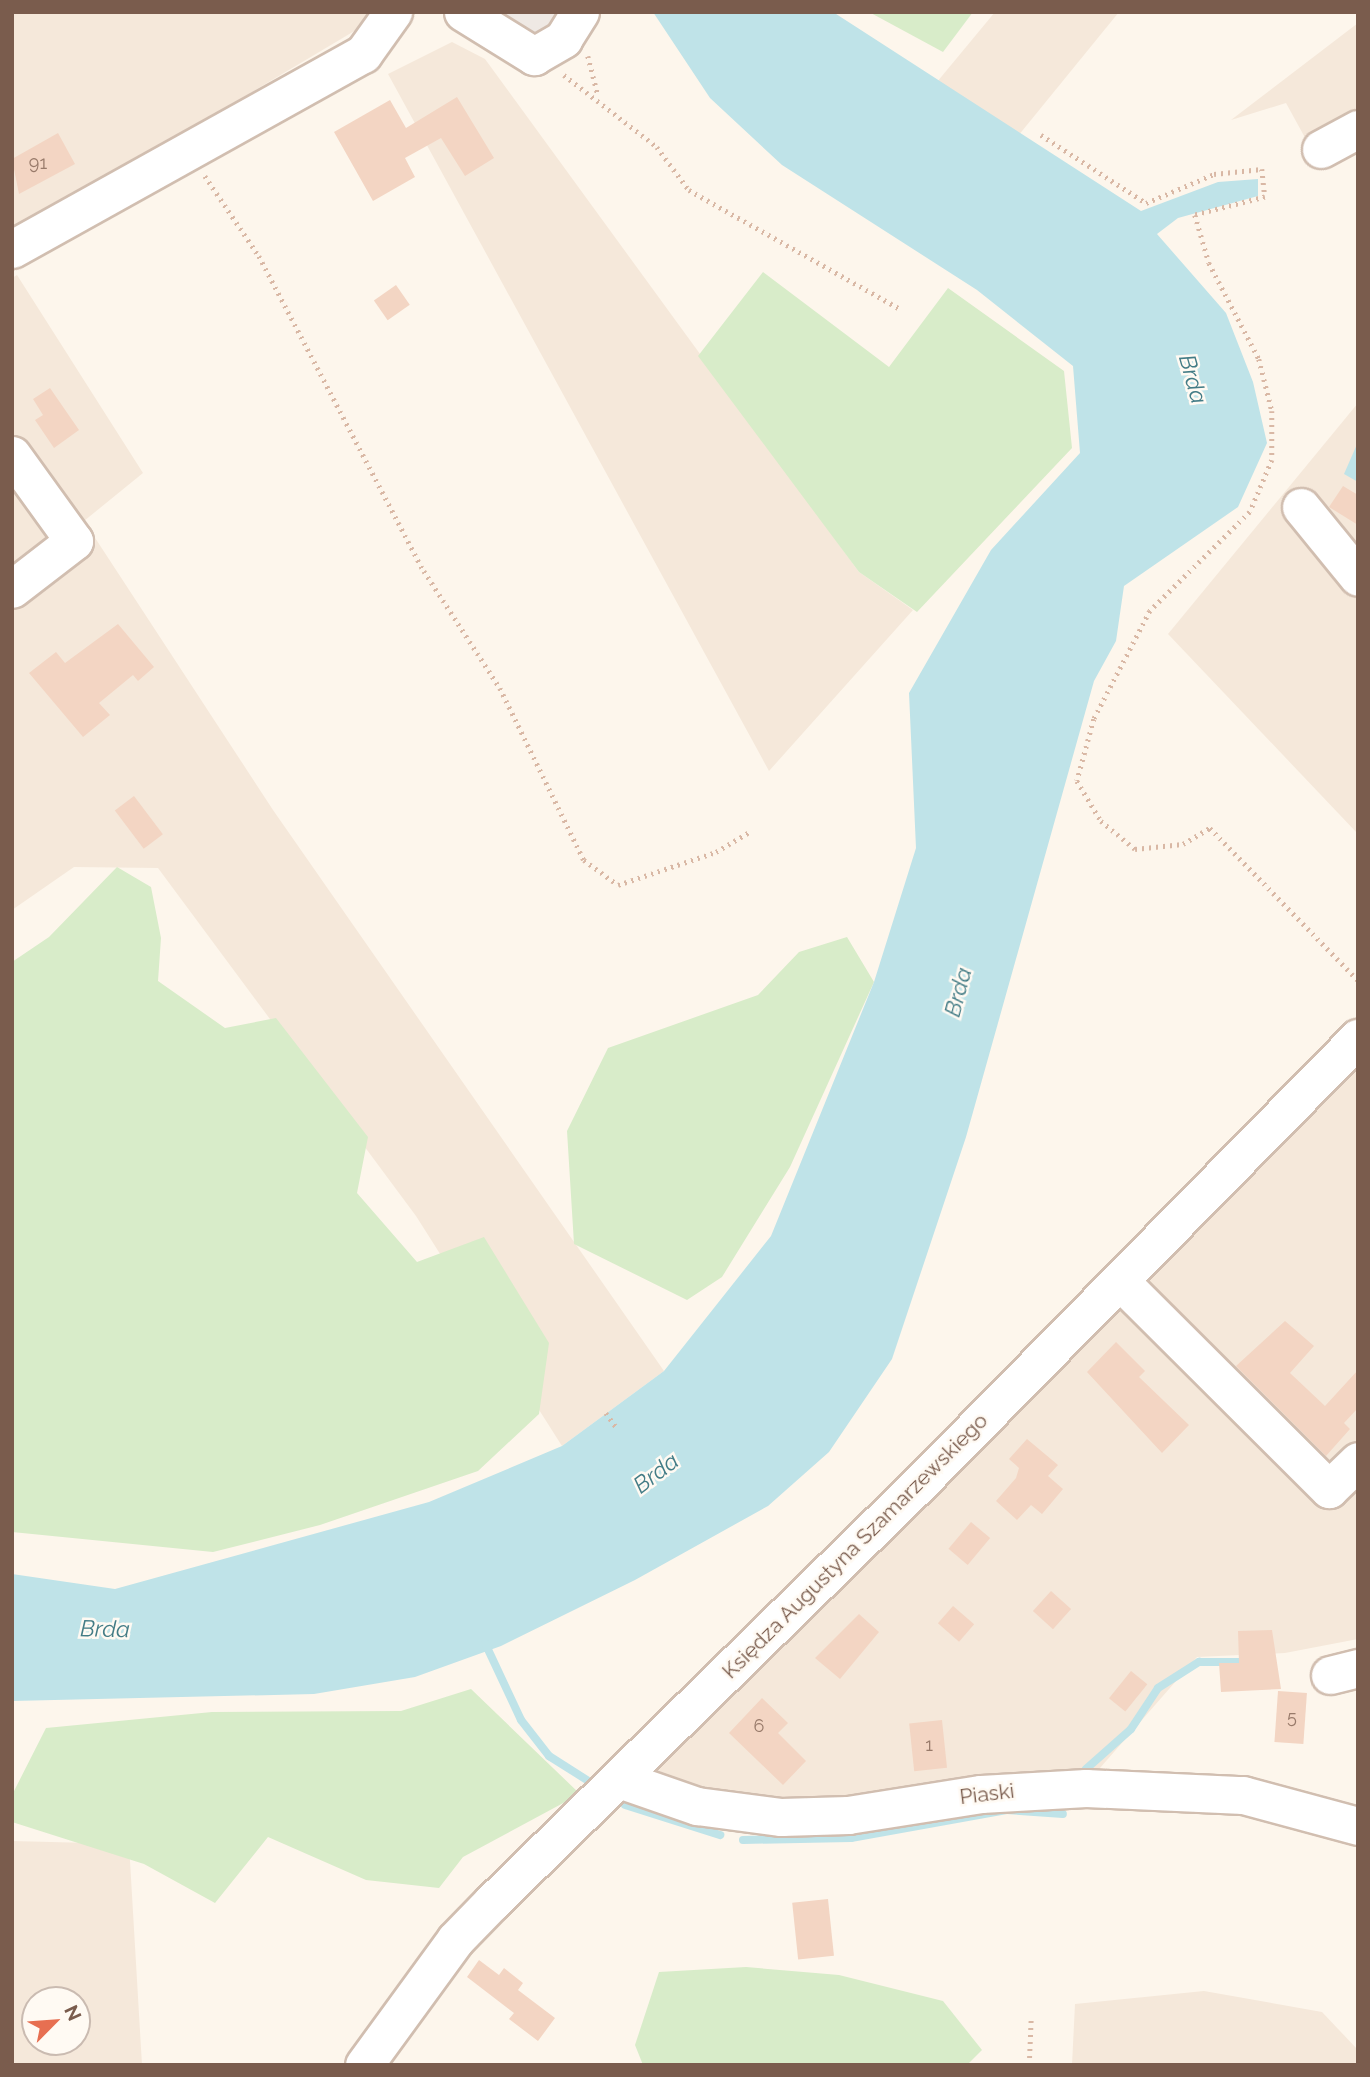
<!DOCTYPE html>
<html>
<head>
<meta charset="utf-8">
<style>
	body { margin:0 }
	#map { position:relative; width:1370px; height:2077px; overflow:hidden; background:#fdf6ec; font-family:Raleway,sans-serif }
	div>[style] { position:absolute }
	.residential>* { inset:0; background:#f5e8da }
	.industrial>* { inset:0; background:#efe9e4 }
	.green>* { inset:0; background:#d8ecc9 }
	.water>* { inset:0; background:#bfe3e8 }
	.stream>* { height:8px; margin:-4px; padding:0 4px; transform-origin:4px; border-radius:4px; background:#bfe3e8 }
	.building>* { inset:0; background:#f3d5c3; transform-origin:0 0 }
	.path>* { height:4.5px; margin-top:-2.25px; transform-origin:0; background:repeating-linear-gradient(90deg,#d9b8a5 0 2px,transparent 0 7px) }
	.roads { filter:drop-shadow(2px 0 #d1beb0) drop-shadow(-2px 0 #d1beb0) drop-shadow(0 2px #d1beb0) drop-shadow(0 -2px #d1beb0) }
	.minor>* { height:37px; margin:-18.5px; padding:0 18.5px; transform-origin:18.5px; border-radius:18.5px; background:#fff }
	span { translate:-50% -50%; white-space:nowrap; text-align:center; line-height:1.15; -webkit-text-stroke:5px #fffaf3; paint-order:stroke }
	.number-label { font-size:18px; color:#987a6a }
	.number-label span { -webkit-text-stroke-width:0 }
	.street-label { font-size:21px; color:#7a5c4d }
	.water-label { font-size:23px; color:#437c86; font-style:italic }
	.frame { position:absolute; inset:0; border:14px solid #7a5c4d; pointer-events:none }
	.north { position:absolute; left:21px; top:1986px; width:70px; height:70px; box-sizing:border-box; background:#fffaf3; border:2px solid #cabbb1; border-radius:50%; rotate:65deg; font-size:19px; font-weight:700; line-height:28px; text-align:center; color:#7a5c4d }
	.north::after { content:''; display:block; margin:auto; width:24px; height:32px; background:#e76f51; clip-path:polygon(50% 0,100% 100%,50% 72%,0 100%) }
</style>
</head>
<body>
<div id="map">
	<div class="residential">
		<i style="clip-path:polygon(12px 12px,383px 12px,383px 14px,12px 235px)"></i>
		<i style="clip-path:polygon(995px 12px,1119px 12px,1018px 136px,937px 82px)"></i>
		<i style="clip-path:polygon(1358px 23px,1358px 143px,1320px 165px,1286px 103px,1231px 120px)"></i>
		<i style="clip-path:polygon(452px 42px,485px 59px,859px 572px,913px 610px,769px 771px,388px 74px)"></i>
		<i style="clip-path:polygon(17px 275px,143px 473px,84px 521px,273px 810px,664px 1371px,562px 1446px,416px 1216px,158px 868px,74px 867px,12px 910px,12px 278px)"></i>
		<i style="clip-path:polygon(1358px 403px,1358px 834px,1168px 634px)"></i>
		<i style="clip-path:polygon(1358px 1052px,1358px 1639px,1285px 1653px,1197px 1657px,1093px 1776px,844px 1807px,741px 1801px,638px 1774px)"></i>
		<i style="clip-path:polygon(evenodd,12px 1841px,129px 1844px,142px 2065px,12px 2065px,12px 1841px,35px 2000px,77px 2000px,77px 2042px,35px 2042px,35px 2000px)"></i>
		<i style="clip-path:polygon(1204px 1991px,1322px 2012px,1358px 2050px,1358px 2065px,1072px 2065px,1075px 2004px)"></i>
	</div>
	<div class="industrial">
		<i style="clip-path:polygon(482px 12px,570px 12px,530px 41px)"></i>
	</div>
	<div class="green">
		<i style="clip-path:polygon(869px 12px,973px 12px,943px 52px)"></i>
		<i style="clip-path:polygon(763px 272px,889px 367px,948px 288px,1064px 371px,1072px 448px,917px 612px,859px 572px,698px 356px)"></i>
		<i style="clip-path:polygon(117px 867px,151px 887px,161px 938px,158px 981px,225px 1028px,276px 1018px,368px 1137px,357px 1193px,417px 1262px,484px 1237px,549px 1343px,539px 1414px,478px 1471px,320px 1525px,213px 1552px,12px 1532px,12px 962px,49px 937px)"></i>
		<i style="clip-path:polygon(847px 937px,874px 982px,790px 1167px,722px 1277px,687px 1300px,574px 1244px,567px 1131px,608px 1048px,758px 995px,799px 952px)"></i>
		<i style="clip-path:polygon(471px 1689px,580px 1794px,463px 1857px,439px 1888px,366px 1880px,268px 1837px,215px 1903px,144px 1864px,12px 1822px,12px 1795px,46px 1728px,212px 1712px,401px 1711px)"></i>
		<i style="clip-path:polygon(746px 1967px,839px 1975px,943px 2001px,982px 2050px,967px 2065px,643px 2065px,635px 2045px,659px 1972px)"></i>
	</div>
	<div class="water">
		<i style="clip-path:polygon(653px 12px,833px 12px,1141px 211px,1218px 182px,1258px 179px,1258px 196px,1178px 218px,1157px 234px,1226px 313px,1253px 382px,1267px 443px,1238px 507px,1124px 586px,1116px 641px,1094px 681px,966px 1137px,892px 1359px,829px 1452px,768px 1506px,635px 1580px,501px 1646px,415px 1677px,314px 1694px,12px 1701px,12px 1574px,115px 1589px,429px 1502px,562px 1446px,664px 1371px,771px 1236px,874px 982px,916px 848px,909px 693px,991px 550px,1080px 453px,1073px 366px,977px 290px,782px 165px,710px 98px)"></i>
		<i style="clip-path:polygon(1358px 442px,1358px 482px,1344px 474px)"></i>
	</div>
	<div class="stream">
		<i style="left:485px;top:1643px;width:85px;rotate:64.9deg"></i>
		<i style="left:521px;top:1720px;width:46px;rotate:52.1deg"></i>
		<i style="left:549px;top:1756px;width:45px;rotate:32.3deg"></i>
		<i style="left:1086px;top:1769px;width:60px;rotate:-41.6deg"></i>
		<i style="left:1131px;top:1729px;width:49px;rotate:-56.6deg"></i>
		<i style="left:1158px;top:1688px;width:49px;rotate:-32.4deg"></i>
		<i style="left:1199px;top:1662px;width:48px"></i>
		<i style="left:625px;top:1805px;width:100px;rotate:17.5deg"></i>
		<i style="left:743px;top:1840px;width:108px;rotate:-1.1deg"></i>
		<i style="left:851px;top:1838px;width:158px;rotate:-10.2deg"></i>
		<i style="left:1007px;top:1810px;width:56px;rotate:4.1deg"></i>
	</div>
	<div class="building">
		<i style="clip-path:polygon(457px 97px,494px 158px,465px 176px,441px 138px,405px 158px,415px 177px,373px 201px,334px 132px,390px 100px,406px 128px)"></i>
		<i style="clip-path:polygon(58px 133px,75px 164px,19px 194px,12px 159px)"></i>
		<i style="left:396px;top:285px;width:24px;height:27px;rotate:55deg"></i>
		<i style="clip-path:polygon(50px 388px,79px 430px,54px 448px,35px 420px,43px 415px,33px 399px)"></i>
		<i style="clip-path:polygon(1343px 486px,1358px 495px,1358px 525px,1329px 507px)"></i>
		<i style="clip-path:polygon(118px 624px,154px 667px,138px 681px,133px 675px,99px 703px,110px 715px,83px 737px,29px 673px,56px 652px,65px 663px)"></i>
		<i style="left:134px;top:796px;width:48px;height:24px;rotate:53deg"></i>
		<i style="clip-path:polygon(1285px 1321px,1314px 1346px,1290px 1373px,1325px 1406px,1358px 1370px,1358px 1408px,1344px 1423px,1350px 1429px,1326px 1456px,1236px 1366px)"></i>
		<i style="clip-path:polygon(1116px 1342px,1145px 1371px,1139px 1377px,1189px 1425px,1162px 1453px,1087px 1372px)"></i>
		<i style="clip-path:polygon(1027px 1439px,1058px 1465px,1048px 1476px,1063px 1489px,1042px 1514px,1031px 1505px,1017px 1520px,996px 1501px,1016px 1478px,1019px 1468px,1009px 1459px)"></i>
		<i style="left:971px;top:1522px;width:25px;height:35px;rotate:40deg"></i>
		<i style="left:1051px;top:1591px;width:27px;height:27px;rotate:42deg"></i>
		<i style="left:953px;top:1606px;width:28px;height:23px;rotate:41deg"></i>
		<i style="clip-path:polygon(859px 1614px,879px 1632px,840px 1679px,815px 1658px)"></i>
		<i style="clip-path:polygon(1272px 1630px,1281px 1689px,1221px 1692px,1219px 1663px,1239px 1663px,1238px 1631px)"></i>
		<i style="left:1131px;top:1671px;width:21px;height:35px;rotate:39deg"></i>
		<i style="left:1278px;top:1691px;width:29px;height:51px;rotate:4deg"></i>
		<i style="clip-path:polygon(762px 1698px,788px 1723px,778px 1733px,806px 1761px,783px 1785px,729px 1733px)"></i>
		<i style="left:942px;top:1720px;width:48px;height:33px;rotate:84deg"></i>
		<i style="left:828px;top:1899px;width:57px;height:36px;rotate:84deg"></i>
		<i style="clip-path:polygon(479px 1960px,499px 1975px,504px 1968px,523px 1983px,518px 1990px,555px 2018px,538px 2041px,509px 2019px,514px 2013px,467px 1977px)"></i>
	</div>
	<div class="path">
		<i style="left:588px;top:56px;width:40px;rotate:75.6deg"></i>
		<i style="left:564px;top:75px;width:118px;rotate:37.7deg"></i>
		<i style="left:657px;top:147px;width:54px;rotate:53.3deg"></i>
		<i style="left:689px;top:190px;width:244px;rotate:29.4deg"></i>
		<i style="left:1041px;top:135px;width:125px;rotate:32.9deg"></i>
		<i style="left:1146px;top:203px;width:74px;rotate:-23.1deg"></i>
		<i style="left:1214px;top:174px;width:48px;rotate:-5.9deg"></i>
		<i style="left:1262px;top:169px;width:28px;rotate:84deg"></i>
		<i style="left:1265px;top:197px;width:72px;rotate:165.6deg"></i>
		<i style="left:1195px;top:215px;width:50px;rotate:73.7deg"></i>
		<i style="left:1209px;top:263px;width:108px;rotate:62.5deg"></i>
		<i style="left:1259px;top:359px;width:54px;rotate:76deg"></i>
		<i style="left:1272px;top:411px;width:49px;rotate:90deg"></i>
		<i style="left:1272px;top:460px;width:56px;rotate:112.9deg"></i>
		<i style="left:1250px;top:512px;width:141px;rotate:135.3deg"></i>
		<i style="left:1150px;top:611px;width:122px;rotate:117.4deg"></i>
		<i style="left:1094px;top:719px;width:64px;rotate:105.3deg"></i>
		<i style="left:1077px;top:781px;width:47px;rotate:59deg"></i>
		<i style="left:1101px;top:821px;width:44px;rotate:39.5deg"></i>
		<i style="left:1135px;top:849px;width:48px;rotate:-5.9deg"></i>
		<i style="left:1183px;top:844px;width:31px;rotate:-31deg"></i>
		<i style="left:1210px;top:828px;width:212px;rotate:45.8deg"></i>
		<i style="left:205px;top:176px;width:97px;rotate:56deg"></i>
		<i style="left:259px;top:256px;width:356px;rotate:62.4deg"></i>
		<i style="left:424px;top:571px;width:140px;rotate:57deg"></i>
		<i style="left:500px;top:688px;width:191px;rotate:64deg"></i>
		<i style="left:584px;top:860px;width:42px;rotate:36.3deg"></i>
		<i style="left:618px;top:885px;width:103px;rotate:-18.6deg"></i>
		<i style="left:716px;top:852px;width:41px;rotate:-31deg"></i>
		<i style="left:606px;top:1413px;width:19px;rotate:54deg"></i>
		<i style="left:1029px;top:2065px;width:48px;rotate:-87.6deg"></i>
	</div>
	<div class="roads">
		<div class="minor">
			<i style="left:463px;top:12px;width:84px;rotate:31.8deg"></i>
			<i style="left:534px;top:56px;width:34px;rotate:-30deg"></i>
			<i style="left:563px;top:39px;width:32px;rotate:-58deg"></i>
			<i style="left:1321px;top:149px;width:42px;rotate:-28.4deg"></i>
			<i style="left:12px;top:249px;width:402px;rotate:-29.1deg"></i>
			<i style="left:363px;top:54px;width:52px;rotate:-54.5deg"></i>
			<i style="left:12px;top:455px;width:106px;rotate:54.2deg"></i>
			<i style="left:74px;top:541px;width:78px;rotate:142.3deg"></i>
			<i style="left:1301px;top:507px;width:90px;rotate:50.8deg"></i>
			<i style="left:1120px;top:1281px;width:295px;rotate:44.9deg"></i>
			<i style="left:1329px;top:1489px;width:40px;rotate:-44deg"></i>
			<i style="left:1330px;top:1675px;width:29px;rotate:-14deg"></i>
			<i style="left:619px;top:1779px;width:83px;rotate:19.1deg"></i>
			<i style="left:697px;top:1806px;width:85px;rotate:7.5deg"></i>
			<i style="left:781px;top:1817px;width:67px;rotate:-1.7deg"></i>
			<i style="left:848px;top:1815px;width:135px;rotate:-9deg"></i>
			<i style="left:981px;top:1794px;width:105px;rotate:-3.3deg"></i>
			<i style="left:1086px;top:1788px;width:157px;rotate:2.6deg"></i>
			<i style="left:1243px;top:1795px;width:119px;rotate:15.1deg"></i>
			<i style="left:364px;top:2065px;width:155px;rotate:-53.9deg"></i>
			<i style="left:455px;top:1940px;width:53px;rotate:-45.8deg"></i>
			<i style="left:492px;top:1902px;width:602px;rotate:-44.39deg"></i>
			<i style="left:922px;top:1481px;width:622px;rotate:-45.46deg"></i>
		</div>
	</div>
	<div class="number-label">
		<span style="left:38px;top:163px">91</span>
		<span style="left:1292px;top:1717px">5</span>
		<span style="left:759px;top:1726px">6</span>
		<span style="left:929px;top:1745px">1</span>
	</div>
	<div class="street-label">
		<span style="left:855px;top:1546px;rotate:-45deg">Księdza Augustyna Szamarzewskiego</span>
		<span style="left:987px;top:1794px;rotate:-7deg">Piaski</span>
	</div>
	<div class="water-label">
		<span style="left:1193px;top:379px;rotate:74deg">Brda</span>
		<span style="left:958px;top:992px;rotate:-75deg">Brda</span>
		<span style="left:656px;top:1473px;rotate:-37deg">Brda</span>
		<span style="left:105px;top:1629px;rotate:1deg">Brda</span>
	</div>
	<div class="frame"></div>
	<div class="north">N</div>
</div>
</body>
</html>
